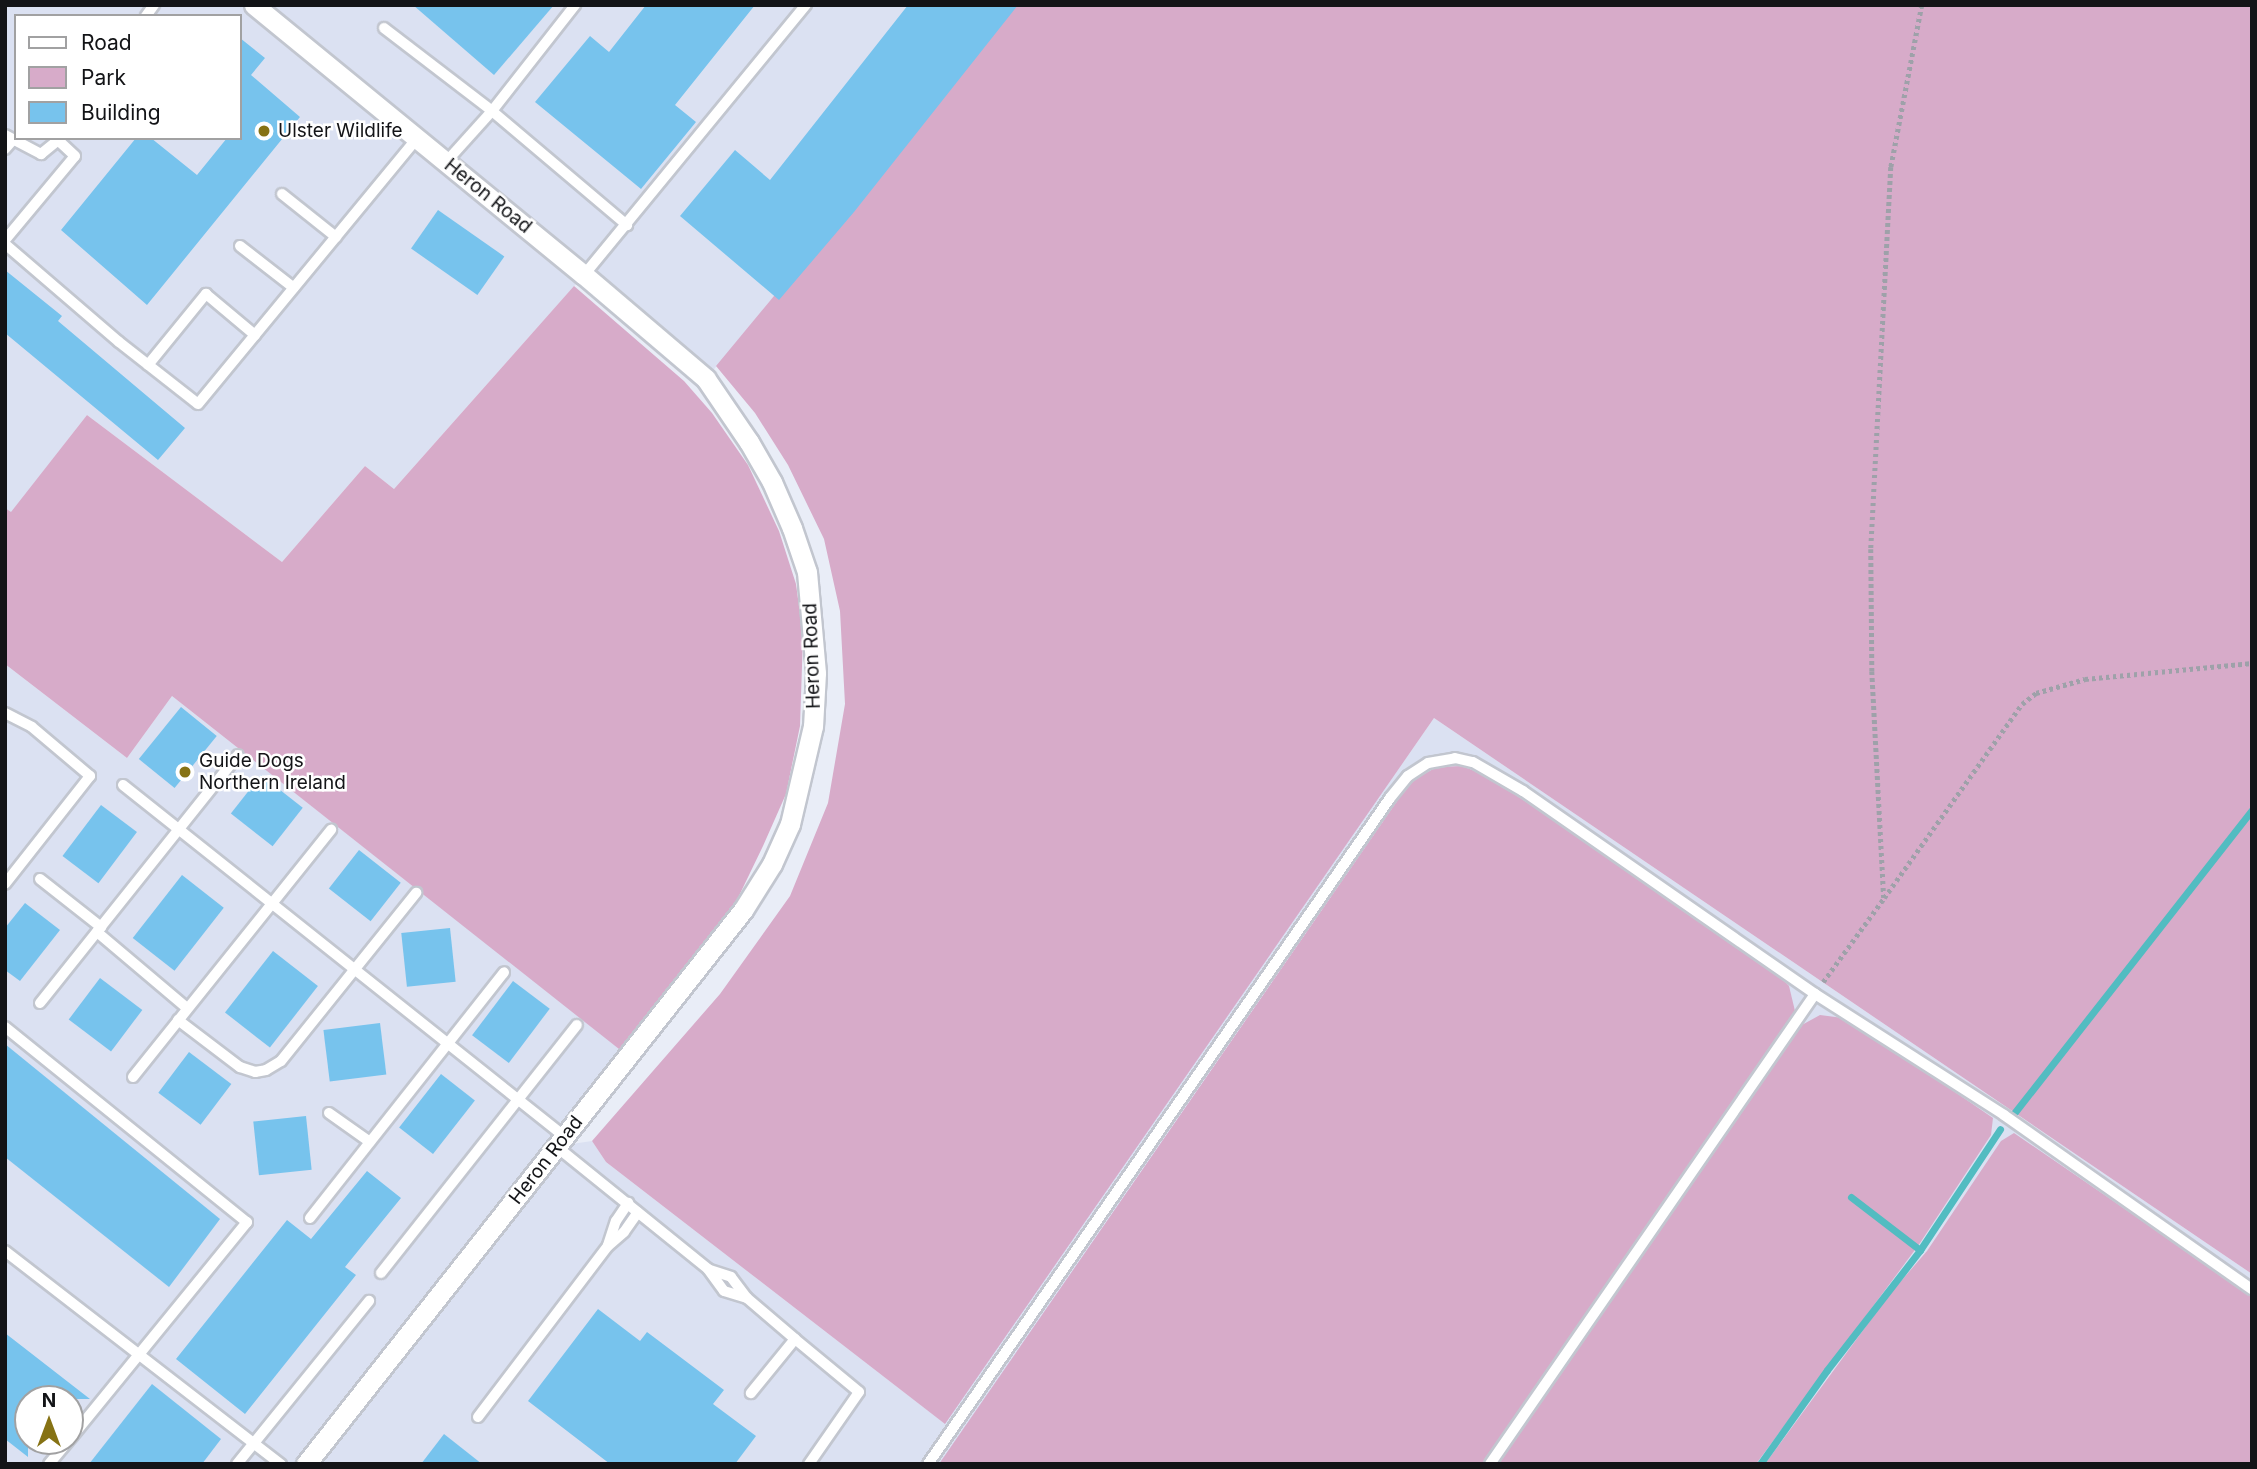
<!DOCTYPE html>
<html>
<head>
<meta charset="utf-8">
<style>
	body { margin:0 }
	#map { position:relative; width:2257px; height:1469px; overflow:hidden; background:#e9edf7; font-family:Inter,sans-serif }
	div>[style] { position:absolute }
	.built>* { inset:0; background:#dbe1f2 }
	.green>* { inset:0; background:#d7abc9 }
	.stream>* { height:7px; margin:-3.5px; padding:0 3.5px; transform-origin:3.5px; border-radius:3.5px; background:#52bcc1 }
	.building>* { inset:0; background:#77c3ed; transform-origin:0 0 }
	.path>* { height:4.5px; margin-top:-2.25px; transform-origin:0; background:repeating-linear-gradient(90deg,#9ea1a9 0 3.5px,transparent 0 7px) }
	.roads { filter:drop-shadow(2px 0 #c2c6cf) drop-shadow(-2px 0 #c2c6cf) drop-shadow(0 2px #c2c6cf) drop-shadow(0 -2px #c2c6cf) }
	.service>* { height:10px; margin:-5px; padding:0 5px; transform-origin:5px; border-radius:5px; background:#fff }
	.minor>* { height:19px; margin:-9.5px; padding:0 9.5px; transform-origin:9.5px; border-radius:9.5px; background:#fff }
	.dots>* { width:19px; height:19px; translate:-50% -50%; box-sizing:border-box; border:4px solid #fff; border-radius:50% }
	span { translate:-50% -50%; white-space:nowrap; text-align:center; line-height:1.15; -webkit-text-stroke:5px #fff; paint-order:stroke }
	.poi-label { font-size:19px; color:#131417 }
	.left { translate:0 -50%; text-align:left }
	.street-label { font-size:19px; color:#131417 }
	.frame { position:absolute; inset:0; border:7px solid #131417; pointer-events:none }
	.legend { position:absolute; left:14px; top:14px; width:228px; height:126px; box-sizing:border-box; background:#fff; border:2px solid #a1a1a2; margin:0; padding:9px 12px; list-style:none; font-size:21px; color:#131417 }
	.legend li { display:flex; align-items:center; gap:14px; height:35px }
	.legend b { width:35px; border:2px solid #a1a1a2 }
	.north { position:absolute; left:14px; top:1385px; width:70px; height:70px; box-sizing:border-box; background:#fff; border:2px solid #a1a1a2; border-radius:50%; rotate:0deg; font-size:19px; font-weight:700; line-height:28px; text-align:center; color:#131417 }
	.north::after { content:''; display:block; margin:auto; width:24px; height:32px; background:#867214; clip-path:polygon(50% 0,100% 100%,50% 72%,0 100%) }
</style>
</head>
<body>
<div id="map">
	<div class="built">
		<i style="clip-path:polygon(evenodd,5px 5px,1015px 5px,706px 379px,584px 275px,394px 489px,365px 466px,282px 562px,87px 415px,11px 513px,5px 508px,5px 5px,16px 16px,240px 16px,240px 138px,16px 138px,16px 16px)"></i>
		<i style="clip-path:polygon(evenodd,5px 664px,127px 758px,172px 696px,629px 1056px,558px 1146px,592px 1141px,606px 1162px,944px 1423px,1434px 718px,2252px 1274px,2252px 1464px,5px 1464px,5px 664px,28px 1399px,70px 1399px,70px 1441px,28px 1441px,28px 1399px)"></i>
	</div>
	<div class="green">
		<i style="clip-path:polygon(1015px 5px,2252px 5px,2252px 1274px,1434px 718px,945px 1424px,606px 1162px,592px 1141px,720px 994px,790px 896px,828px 803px,845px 704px,840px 611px,824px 539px,788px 465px,755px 413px,716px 366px)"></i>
		<i style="clip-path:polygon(574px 286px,684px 381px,712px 413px,748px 465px,779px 531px,796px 584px,803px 636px,800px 726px,786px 794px,763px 846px,736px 902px,619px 1049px,172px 696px,127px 758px,5px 664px,5px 508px,11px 512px,87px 415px,282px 562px,365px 466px,394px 489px)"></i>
		<i style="clip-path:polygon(1462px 766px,1490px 777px,1780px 976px,1789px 986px,1795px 1011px,1482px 1464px,939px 1464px,1411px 781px,1437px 767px)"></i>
		<i style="clip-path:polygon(1820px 1015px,1843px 1018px,1872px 1035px,1993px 1118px,1991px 1135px,1920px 1243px,1756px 1464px,1494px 1464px,1800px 1026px)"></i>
		<i style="clip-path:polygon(2014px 1133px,2252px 1296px,2252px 1464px,1765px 1464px,1889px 1295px,1927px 1251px,2001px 1141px)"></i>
	</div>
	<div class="stream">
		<i style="left:2015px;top:1112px;width:384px;rotate:-51.9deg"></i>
		<i style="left:1920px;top:1250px;width:145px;rotate:-56.5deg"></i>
		<i style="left:1760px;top:1464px;width:115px;rotate:-54.5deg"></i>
		<i style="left:1827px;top:1370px;width:152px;rotate:-52.2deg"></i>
		<i style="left:1920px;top:1250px;width:87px;rotate:-142.5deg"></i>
	</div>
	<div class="building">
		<i style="clip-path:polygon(413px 5px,554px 5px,494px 75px)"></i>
		<i style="clip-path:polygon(646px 5px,755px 5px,675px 105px,696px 122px,641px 189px,535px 102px,590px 36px,609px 52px)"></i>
		<i style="clip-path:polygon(908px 5px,1018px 5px,854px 212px,779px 300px,680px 216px,735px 150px,770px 180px)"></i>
		<i style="clip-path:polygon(240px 38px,265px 58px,251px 75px,300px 117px,147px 305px,61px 230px,136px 138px,151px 138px,197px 175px,227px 138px,240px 138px)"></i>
		<i style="left:438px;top:210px;width:81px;height:47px;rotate:35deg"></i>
		<i style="clip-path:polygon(5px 270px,62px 316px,58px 321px,185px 428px,158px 460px,5px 333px)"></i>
		<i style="left:181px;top:707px;width:46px;height:67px;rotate:39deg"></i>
		<i style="left:261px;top:775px;width:53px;height:49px;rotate:38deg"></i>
		<i style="left:101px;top:805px;width:45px;height:64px;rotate:37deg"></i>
		<i style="left:359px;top:850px;width:53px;height:49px;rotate:38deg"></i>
		<i style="left:182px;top:875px;width:53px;height:80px;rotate:38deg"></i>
		<i style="clip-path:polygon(25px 903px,60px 930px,20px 981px,5px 970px,5px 928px)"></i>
		<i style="left:450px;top:928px;width:54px;height:49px;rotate:84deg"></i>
		<i style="left:273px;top:951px;width:57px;height:78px;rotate:38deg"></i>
		<i style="left:100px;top:978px;width:53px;height:52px;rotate:37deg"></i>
		<i style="left:513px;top:981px;width:46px;height:68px;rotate:37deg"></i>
		<i style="left:380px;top:1023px;width:52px;height:57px;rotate:83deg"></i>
		<i style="clip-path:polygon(5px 1044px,220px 1219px,169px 1287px,5px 1157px)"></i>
		<i style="left:189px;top:1052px;width:53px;height:51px;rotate:37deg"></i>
		<i style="left:441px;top:1074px;width:43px;height:68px;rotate:38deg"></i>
		<i style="left:306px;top:1116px;width:54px;height:53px;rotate:84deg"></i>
		<i style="clip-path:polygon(367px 1171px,401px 1198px,345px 1267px,356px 1275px,245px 1414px,176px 1359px,287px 1220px,311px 1239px)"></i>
		<i style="clip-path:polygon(598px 1309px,640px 1341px,647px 1332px,724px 1390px,713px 1404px,756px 1436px,735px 1464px,610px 1464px,528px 1401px)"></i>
		<i style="clip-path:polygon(5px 1333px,90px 1399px,28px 1399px,28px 1457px,5px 1439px)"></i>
		<i style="clip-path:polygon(152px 1384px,221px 1439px,202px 1464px,89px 1464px)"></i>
		<i style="clip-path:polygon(444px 1434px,482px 1464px,421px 1464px)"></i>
	</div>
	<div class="path">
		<i style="left:1922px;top:5px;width:165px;rotate:100.8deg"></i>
		<i style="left:1891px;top:167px;width:383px;rotate:93deg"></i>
		<i style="left:1871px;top:549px;width:122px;rotate:89.5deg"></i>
		<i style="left:1872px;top:671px;width:227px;rotate:87deg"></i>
		<i style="left:1884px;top:898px;width:238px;rotate:-54.6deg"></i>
		<i style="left:2022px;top:704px;width:18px;rotate:-38deg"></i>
		<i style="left:2036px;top:693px;width:51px;rotate:-15.9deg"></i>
		<i style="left:2085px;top:679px;width:168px;rotate:-5.5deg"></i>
		<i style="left:1823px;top:982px;width:104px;rotate:-54deg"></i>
	</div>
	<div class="roads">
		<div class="service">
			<i style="left:146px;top:16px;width:14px;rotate:-54deg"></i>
			<i style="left:384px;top:28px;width:136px;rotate:37.5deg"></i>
			<i style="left:492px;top:111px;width:177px;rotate:40.2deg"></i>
			<i style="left:5px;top:135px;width:41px;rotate:27.8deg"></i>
			<i style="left:41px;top:154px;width:26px;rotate:-39deg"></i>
			<i style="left:5px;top:149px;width:11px;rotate:-49deg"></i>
			<i style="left:446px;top:162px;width:69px;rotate:-48deg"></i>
			<i style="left:492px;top:111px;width:135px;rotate:-51.9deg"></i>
			<i style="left:282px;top:194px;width:69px;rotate:38.5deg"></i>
			<i style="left:5px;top:240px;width:109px;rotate:-50.2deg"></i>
			<i style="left:75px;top:156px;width:22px;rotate:-137deg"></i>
			<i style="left:5px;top:244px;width:150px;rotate:40.7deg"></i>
			<i style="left:119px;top:342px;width:100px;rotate:38.1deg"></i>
			<i style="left:198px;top:404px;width:345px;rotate:-50.5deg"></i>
			<i style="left:240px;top:246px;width:68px;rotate:37.9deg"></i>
			<i style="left:584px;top:275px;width:350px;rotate:-50.6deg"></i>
			<i style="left:148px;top:365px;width:92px;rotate:-50.8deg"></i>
			<i style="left:206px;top:294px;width:64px;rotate:39.9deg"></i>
			<i style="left:5px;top:713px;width:30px;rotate:27deg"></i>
			<i style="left:32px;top:727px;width:76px;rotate:40.2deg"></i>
			<i style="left:90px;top:776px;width:137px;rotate:128.2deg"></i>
			<i style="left:123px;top:785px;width:564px;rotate:38.52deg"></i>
			<i style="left:40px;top:879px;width:78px;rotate:38.2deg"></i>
			<i style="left:97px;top:932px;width:118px;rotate:40.2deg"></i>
			<i style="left:1815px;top:994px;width:224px;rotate:32.6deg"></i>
			<i style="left:2004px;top:1115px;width:303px;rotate:35.1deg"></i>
			<i style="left:40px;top:1003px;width:317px;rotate:-51.4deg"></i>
			<i style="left:178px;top:1020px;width:78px;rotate:37.2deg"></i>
			<i style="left:240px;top:1067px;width:16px;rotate:18deg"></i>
			<i style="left:255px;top:1072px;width:11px;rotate:-10deg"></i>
			<i style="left:266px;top:1070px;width:17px;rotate:-31deg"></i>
			<i style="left:281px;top:1061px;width:216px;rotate:-51.2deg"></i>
			<i style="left:5px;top:1027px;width:311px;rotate:38.9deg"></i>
			<i style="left:247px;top:1222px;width:280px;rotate:129.2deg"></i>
			<i style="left:133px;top:1077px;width:317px;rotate:-51.3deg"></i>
			<i style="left:329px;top:1113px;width:50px;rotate:35.3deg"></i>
			<i style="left:557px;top:1147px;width:194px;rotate:38.9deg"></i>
			<i style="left:708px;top:1269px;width:27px;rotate:54deg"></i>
			<i style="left:724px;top:1291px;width:24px;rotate:17deg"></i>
			<i style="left:310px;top:1218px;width:313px;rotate:-51.7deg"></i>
			<i style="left:608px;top:1245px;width:25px;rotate:-72deg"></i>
			<i style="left:616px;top:1221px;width:22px;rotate:-56deg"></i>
			<i style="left:5px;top:1251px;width:349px;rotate:37.7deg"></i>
			<i style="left:710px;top:1270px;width:22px;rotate:18deg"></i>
			<i style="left:731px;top:1277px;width:26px;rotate:53deg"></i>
			<i style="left:747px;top:1298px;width:63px;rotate:40.5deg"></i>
			<i style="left:795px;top:1339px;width:70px;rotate:129.2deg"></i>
			<i style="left:381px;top:1273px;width:316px;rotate:-51.7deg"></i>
			<i style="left:795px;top:1339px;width:83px;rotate:39.6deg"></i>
			<i style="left:859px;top:1392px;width:88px;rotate:124.8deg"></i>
			<i style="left:478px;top:1417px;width:215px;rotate:-52.8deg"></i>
			<i style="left:608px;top:1246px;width:21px;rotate:-41deg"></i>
			<i style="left:624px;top:1232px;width:24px;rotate:-55deg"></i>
			<i style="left:49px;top:1464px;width:30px;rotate:-50deg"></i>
			<i style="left:237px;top:1464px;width:210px;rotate:-51deg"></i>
			<i style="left:928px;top:1464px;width:811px;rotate:-55.25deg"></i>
			<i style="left:1390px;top:798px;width:28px;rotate:-51deg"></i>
			<i style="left:1408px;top:776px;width:24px;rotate:-33deg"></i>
			<i style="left:1428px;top:763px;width:27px;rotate:-10deg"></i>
			<i style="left:1455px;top:758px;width:18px;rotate:13deg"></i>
			<i style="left:1473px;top:762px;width:58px;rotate:30.1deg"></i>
			<i style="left:1523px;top:791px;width:356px;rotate:34.8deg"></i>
			<i style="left:1815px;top:994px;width:571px;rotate:124.66deg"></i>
		</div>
		<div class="minor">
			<i style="left:254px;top:5px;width:426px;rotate:39.3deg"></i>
			<i style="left:584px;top:275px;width:160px;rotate:40.4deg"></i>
			<i style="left:706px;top:379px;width:76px;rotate:55.7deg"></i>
			<i style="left:749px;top:442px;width:46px;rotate:60.1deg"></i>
			<i style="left:772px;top:482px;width:50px;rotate:66.5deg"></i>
			<i style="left:792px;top:528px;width:46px;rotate:71.2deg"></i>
			<i style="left:807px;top:572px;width:101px;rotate:84.9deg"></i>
			<i style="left:816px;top:673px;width:53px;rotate:93.2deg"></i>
			<i style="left:813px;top:726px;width:101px;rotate:103.2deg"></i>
			<i style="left:790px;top:824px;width:44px;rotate:114.2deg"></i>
			<i style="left:772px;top:864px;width:54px;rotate:122.2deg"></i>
			<i style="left:743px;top:910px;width:706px;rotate:128.27deg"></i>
		</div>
	</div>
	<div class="dots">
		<i style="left:264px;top:131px;background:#867214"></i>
		<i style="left:185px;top:772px;background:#867214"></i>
	</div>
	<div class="poi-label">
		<span class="left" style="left:278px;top:131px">Ulster Wildlife</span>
		<span class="left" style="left:199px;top:772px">Guide Dogs<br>Northern Ireland</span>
	</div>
	<div class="street-label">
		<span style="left:488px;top:196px;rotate:39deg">Heron Road</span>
		<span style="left:812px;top:656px;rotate:-92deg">Heron Road</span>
		<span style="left:546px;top:1160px;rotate:-52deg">Heron Road</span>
	</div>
	<div class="frame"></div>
	<ul class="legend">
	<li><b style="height:9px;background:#fff"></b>Road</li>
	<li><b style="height:19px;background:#d7abc9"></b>Park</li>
	<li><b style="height:19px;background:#77c3ed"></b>Building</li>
	</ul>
	<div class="north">N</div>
</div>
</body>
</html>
